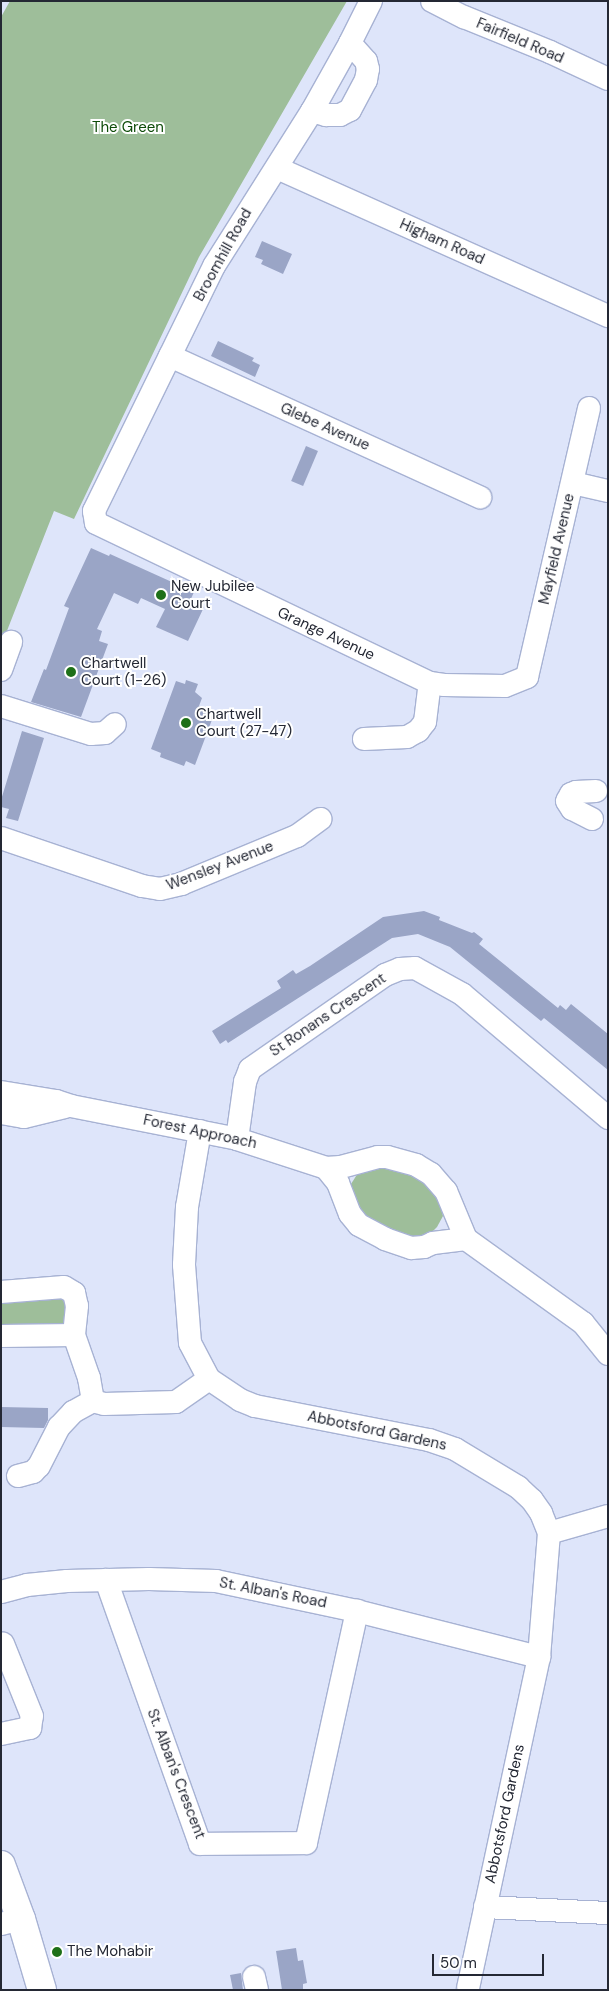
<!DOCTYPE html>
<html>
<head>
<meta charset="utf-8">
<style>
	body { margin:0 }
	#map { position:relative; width:609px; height:1991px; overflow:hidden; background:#dee5fa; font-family:"DM Sans",sans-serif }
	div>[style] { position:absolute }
	.green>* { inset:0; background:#9ebe9a }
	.building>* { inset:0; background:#9aa5c6; transform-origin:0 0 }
	.roads { filter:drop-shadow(1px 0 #a7b2d3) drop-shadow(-1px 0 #a7b2d3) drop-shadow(0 1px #a7b2d3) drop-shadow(0 -1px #a7b2d3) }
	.minor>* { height:22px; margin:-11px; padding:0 11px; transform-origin:11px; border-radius:11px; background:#fff }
	.major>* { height:28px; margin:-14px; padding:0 14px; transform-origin:14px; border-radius:14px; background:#fff }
	.dots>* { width:14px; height:14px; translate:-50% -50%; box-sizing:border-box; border:2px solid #fff; border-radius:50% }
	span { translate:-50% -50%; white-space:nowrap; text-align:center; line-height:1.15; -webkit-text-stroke:4px #fff; paint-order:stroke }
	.street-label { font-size:15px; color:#242834 }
	.park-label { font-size:15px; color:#0e4c09 }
	.poi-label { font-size:15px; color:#242834 }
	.left { translate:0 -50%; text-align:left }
	.frame { position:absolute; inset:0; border:2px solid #242834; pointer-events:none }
	.scale { position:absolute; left:432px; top:1954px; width:112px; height:22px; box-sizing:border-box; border:2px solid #242834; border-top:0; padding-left:6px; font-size:15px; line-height:18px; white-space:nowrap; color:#242834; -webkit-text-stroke:4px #fff; paint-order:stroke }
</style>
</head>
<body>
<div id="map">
	<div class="green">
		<i style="clip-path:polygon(10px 1px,347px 1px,199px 257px,74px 519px,54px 511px,1px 646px,1px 17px)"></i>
		<i style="clip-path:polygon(387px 1165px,405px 1172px,431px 1188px,440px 1204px,443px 1216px,437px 1227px,425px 1239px,408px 1242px,375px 1227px,353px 1201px,351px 1184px,358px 1173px)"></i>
		<i style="clip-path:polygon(1px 1297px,66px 1299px,67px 1310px,63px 1324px,1px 1331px)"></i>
	</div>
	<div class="building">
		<i style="clip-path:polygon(262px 241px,292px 254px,283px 274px,261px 264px,263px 260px,255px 257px)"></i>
		<i style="clip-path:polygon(218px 341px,254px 358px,252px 361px,260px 365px,255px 377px,211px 356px)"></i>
		<i style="left:306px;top:446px;width:13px;height:38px;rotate:23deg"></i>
		<i style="clip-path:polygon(91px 548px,109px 556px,110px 554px,194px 592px,190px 601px,204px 607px,188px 641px,156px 627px,165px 609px,141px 598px,138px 604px,114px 593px,97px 629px,102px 631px,99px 641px,108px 644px,81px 717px,31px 702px,44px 669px,46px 670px,69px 608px,64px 606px)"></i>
		<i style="clip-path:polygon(186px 680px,198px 684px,195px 692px,202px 698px,199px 706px,209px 710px,207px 715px,213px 717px,195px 765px,186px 761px,184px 766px,160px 757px,161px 753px,151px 749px,176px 681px,185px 684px)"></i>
		<i style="clip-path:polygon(22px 731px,44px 738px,18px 821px,6px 818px,9px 809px,1px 807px,1px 800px)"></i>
		<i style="clip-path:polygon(424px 911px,440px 917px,439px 920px,472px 933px,474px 932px,483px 939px,479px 944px,558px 1008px,560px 1005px,566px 1010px,571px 1004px,608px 1034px,608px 1070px,544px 1018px,541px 1021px,450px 947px,418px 934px,392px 938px,228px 1043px,226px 1040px,220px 1044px,212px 1031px,281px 988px,277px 981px,293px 970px,296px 974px,310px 966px,383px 917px)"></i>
		<i style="clip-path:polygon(1px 1407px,48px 1408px,48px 1420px,44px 1428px,1px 1427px)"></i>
		<i style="clip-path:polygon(296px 1948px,298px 1961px,303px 1960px,307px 1983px,303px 1984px,303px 1990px,282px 1990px,276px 1951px)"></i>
		<i style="clip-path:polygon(241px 1973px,243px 1990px,233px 1990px,230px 1975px)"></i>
	</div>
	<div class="roads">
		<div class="minor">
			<i style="left:371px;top:1px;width:47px;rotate:116.6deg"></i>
			<i style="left:350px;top:43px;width:78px;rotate:119.2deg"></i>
			<i style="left:312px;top:111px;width:183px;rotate:122.3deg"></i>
			<i style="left:214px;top:266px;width:273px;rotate:116.1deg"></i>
			<i style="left:94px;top:511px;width:12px;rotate:81deg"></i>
			<i style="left:96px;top:523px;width:370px;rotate:25.6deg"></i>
			<i style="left:430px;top:683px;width:14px;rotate:8deg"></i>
			<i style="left:444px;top:685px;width:61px;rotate:0.9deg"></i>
			<i style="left:505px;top:686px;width:24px;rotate:-22deg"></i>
			<i style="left:527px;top:677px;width:276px;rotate:-77deg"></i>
			<i style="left:432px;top:1px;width:36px;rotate:27deg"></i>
			<i style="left:464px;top:17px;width:93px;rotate:22.1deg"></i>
			<i style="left:550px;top:52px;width:64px;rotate:25deg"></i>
			<i style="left:312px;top:111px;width:15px;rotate:16deg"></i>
			<i style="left:326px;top:115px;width:14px"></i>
			<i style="left:340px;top:115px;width:11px;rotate:-27deg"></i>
			<i style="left:350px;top:110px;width:34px;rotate:-62deg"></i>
			<i style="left:366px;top:80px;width:11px;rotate:-80deg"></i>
			<i style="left:368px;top:69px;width:8px;rotate:-104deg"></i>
			<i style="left:366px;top:61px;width:24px;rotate:-132deg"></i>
			<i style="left:277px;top:168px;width:363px;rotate:24.1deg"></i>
			<i style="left:170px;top:356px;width:341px;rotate:24.5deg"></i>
			<i style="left:573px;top:483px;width:36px;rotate:13deg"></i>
			<i style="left:1px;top:670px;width:30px;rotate:-70deg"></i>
			<i style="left:1px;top:706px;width:94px;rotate:17.3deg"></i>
			<i style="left:91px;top:734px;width:14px;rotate:-4deg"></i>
			<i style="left:105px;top:733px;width:13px;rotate:-42deg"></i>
			<i style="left:364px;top:739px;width:43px;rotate:-2.7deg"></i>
			<i style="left:407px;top:737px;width:13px;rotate:-29deg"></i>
			<i style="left:418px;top:731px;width:11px;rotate:-52deg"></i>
			<i style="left:425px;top:722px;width:39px;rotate:-83deg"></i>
			<i style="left:592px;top:819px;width:22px;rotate:-153deg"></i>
			<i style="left:572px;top:809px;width:9px;rotate:-122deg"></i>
			<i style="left:567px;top:801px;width:8px;rotate:-60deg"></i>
			<i style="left:571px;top:794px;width:5px;rotate:-22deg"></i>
			<i style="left:576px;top:792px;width:20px;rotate:-3deg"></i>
			<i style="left:1px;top:838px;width:149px;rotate:18.8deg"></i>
			<i style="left:142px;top:886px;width:18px;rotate:9deg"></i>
			<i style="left:160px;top:889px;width:22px;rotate:-13deg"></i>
			<i style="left:181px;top:884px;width:126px;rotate:-22.5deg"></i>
			<i style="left:297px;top:836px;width:29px;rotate:-36deg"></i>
			<i style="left:1px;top:1092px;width:56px;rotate:9.3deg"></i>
			<i style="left:56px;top:1101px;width:16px;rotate:18deg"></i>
			<i style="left:71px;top:1106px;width:169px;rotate:11.2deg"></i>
			<i style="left:237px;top:1139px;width:94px;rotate:18deg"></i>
			<i style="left:326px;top:1168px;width:15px;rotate:-4deg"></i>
			<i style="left:341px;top:1167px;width:38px;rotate:-15deg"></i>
			<i style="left:378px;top:1157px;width:9px"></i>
			<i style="left:387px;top:1157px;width:30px;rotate:15deg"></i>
			<i style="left:416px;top:1165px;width:17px;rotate:31deg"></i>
			<i style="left:431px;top:1174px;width:23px;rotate:49deg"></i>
			<i style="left:446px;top:1191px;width:52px;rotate:67.4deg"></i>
			<i style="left:466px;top:1239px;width:144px;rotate:35.7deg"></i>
			<i style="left:583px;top:1323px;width:40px;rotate:51deg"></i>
			<i style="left:1px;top:1113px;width:23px;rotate:10deg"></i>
			<i style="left:24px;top:1117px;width:42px;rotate:-13.7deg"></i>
			<i style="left:200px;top:1131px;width:77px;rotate:99.7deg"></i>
			<i style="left:187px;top:1207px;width:58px;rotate:93deg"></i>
			<i style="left:184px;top:1265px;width:78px;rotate:85.6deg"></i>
			<i style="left:190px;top:1343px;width:41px;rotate:62.2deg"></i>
			<i style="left:209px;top:1379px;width:37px;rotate:34deg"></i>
			<i style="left:240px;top:1400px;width:16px;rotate:22deg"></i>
			<i style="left:255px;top:1406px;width:177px;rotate:11.1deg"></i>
			<i style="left:429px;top:1440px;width:28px;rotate:19deg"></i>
			<i style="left:455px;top:1449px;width:74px;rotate:31.1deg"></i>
			<i style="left:518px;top:1487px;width:19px;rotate:43deg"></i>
			<i style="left:532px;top:1500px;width:16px;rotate:55deg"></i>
			<i style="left:541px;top:1513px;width:22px;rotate:68deg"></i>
			<i style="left:549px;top:1533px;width:124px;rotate:94.6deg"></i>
			<i style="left:539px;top:1657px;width:338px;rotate:102.1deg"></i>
			<i style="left:237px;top:1139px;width:58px;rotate:-82deg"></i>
			<i style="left:245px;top:1082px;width:14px;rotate:-69deg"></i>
			<i style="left:250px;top:1069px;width:165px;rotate:-34.8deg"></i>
			<i style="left:385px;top:975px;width:16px;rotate:-22deg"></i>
			<i style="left:400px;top:969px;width:15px;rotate:-4deg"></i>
			<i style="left:415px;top:968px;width:54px;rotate:29deg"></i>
			<i style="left:462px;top:994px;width:192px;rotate:40.3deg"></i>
			<i style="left:326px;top:1168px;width:19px;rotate:51deg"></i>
			<i style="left:338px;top:1183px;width:33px;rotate:69deg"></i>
			<i style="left:350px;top:1214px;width:14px;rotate:51deg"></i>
			<i style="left:359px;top:1225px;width:30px;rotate:28deg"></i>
			<i style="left:385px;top:1239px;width:28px;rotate:19deg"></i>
			<i style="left:411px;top:1248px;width:13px;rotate:-4deg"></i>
			<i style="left:424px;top:1247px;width:10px;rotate:-24deg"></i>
			<i style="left:433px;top:1243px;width:33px;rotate:-7deg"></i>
			<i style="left:1px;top:1292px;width:63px;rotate:-4.5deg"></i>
			<i style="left:64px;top:1287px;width:12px;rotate:31deg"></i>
			<i style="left:74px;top:1293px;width:13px;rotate:77deg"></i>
			<i style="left:77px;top:1306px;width:29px;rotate:96deg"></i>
			<i style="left:74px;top:1335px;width:46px;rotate:70.8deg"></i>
			<i style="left:89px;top:1378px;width:23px;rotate:80deg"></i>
			<i style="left:93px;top:1401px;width:11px;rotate:15deg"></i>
			<i style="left:104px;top:1404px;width:72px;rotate:-1.6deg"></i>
			<i style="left:176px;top:1402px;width:40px;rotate:-34.9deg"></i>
			<i style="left:1px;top:1336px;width:73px;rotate:-0.8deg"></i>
			<i style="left:18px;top:1476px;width:16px;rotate:-15deg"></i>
			<i style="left:33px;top:1472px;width:8px;rotate:-45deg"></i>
			<i style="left:39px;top:1466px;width:44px;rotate:-62.9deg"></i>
			<i style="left:59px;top:1427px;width:21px;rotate:-47deg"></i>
			<i style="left:73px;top:1412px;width:23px;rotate:-29deg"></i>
			<i style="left:549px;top:1533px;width:61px;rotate:-16.1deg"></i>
			<i style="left:106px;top:1580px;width:280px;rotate:70.4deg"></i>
			<i style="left:200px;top:1844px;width:106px;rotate:-0.5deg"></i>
			<i style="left:306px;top:1843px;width:238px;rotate:-77.6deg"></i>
			<i style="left:1px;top:1592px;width:27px;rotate:-15deg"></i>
			<i style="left:27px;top:1585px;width:40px;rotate:-5.7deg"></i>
			<i style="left:67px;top:1581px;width:82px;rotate:-1.4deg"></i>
			<i style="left:149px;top:1579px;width:67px;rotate:1.7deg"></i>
			<i style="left:216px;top:1581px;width:144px;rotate:12deg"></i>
			<i style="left:357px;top:1611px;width:188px;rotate:14.2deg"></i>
			<i style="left:1px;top:1734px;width:30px;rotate:-12deg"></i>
			<i style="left:30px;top:1728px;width:12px;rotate:-81deg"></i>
			<i style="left:32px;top:1716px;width:78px;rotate:-111.9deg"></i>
			<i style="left:485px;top:1907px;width:123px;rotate:2.8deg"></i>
			<i style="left:1px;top:1924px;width:21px;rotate:-14deg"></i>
			<i style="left:254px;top:1977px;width:13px;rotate:77deg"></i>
		</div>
		<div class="major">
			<i style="left:1px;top:1865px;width:58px;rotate:69.7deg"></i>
			<i style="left:21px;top:1919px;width:74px;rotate:73.5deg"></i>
		</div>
	</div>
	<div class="dots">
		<i style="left:161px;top:595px;background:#1e7018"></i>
		<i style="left:71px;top:672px;background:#1e7018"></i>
		<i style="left:186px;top:723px;background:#1e7018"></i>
		<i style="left:57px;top:1952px;background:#1e7018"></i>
	</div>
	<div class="street-label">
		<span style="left:520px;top:41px;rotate:23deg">Fairfield Road</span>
		<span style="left:442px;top:242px;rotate:24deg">Higham Road</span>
		<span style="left:223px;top:255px;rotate:-61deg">Broomhill Road</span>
		<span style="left:325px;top:427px;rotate:24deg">Glebe Avenue</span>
		<span style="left:557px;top:549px;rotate:-77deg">Mayfield Avenue</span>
		<span style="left:326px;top:634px;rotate:25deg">Grange Avenue</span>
		<span style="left:220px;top:866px;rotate:-21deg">Wensley Avenue</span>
		<span style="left:328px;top:1015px;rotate:-34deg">St Ronans Crescent</span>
		<span style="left:200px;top:1132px;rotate:12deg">Forest Approach</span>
		<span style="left:377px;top:1431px;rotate:12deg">Abbotsford Gardens</span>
		<span style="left:273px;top:1593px;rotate:11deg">St. Alban's Road</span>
		<span style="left:176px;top:1774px;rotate:69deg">St. Alban's Crescent</span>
		<span style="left:505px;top:1814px;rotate:-78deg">Abbotsford Gardens</span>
	</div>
	<div class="park-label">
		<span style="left:128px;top:128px">The Green</span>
	</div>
	<div class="poi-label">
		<span class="left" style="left:171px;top:595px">New Jubilee<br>Court</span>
		<span class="left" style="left:81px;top:672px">Chartwell<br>Court (1-26)</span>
		<span class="left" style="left:196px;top:723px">Chartwell<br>Court (27-47)</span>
		<span class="left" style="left:67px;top:1952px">The Mohabir</span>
	</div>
	<div class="frame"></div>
	<div class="scale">50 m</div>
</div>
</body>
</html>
